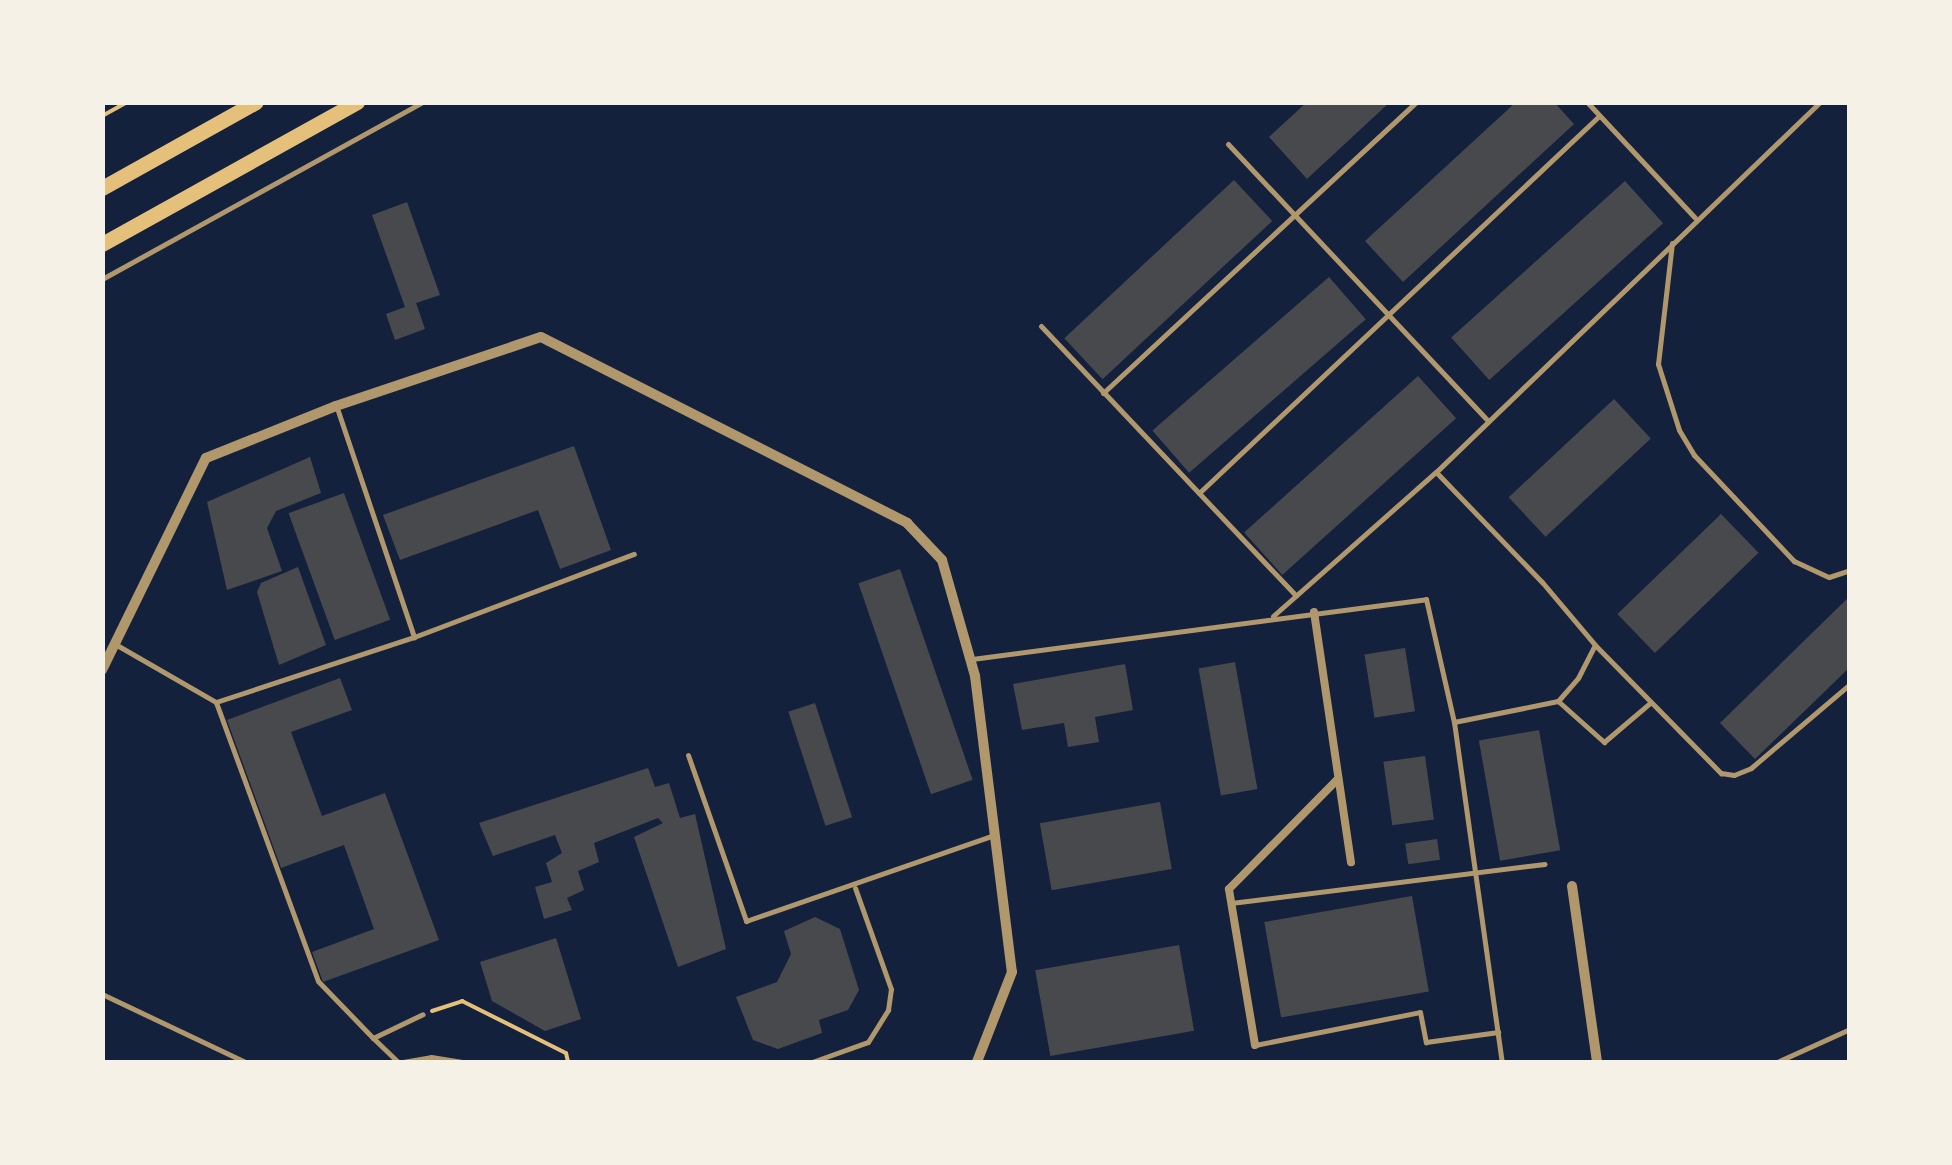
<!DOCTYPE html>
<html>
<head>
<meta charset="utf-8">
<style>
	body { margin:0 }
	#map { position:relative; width:1952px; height:1165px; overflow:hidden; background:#14213d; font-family:"Fira Sans",sans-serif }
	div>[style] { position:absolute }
	.building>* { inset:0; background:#48494c; transform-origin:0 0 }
	.path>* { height:4px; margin:-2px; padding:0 2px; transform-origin:2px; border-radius:2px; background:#e5c07b }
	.service>* { height:5px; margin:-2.5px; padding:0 2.5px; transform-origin:2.5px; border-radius:2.5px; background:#b1986c }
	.pedestrian>* { height:8px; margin:-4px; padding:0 4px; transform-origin:4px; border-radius:4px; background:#b1986c }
	.minor>* { height:10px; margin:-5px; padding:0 5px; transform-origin:5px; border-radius:5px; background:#b1986c }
	.primary>* { height:15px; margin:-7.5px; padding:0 7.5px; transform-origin:7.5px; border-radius:7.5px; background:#e5c07b }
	span { translate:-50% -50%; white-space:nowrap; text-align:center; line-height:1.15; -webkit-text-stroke:8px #f6f1e7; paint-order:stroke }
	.frame { position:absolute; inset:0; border:105px solid #f6f1e7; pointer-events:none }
</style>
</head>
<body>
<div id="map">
	<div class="building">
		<i style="clip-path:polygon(1307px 102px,1390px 102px,1307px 179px,1269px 137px)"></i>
		<i style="clip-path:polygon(1516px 102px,1554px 102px,1574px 124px,1403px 282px,1365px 241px)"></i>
		<i style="left:1234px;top:180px;width:56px;height:232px;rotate:47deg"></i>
		<i style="left:1625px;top:181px;width:57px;height:234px;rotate:48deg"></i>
		<i style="clip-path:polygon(407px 202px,440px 295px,416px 303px,425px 329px,395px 340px,386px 314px,405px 307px,372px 215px)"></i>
		<i style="left:1329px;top:277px;width:56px;height:234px;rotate:49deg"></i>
		<i style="left:1418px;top:376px;width:57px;height:234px;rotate:48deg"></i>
		<i style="left:1614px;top:399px;width:54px;height:144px;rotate:47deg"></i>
		<i style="clip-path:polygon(574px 446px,611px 550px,560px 569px,538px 510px,400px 560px,383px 515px)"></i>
		<i style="clip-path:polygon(310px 457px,321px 493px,276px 511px,267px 528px,282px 571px,227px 590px,207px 502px)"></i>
		<i style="left:344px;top:493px;width:135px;height:59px;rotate:70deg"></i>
		<i style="left:1721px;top:514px;width:54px;height:144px;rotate:46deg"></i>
		<i style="clip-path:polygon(298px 567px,326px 645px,279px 665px,257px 592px,261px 583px)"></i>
		<i style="left:900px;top:569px;width:223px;height:44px;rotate:71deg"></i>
		<i style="clip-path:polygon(1850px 596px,1850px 667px,1755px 759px,1720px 723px)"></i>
		<i style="left:1405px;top:648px;width:64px;height:41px;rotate:81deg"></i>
		<i style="left:1235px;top:662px;width:129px;height:37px;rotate:80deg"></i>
		<i style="clip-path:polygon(1125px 664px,1133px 710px,1095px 717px,1099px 742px,1068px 747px,1064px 723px,1022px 730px,1013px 684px)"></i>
		<i style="clip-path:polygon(340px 678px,352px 710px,291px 732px,322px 816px,385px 793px,439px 940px,323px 982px,312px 952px,374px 929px,344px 845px,281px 868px,227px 720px)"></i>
		<i style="left:815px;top:703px;width:120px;height:28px;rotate:72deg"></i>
		<i style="left:1539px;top:730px;width:122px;height:61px;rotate:80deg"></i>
		<i style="left:1425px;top:756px;width:64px;height:42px;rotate:82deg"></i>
		<i style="clip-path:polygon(648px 768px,655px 787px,669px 783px,680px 818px,695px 814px,726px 949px,678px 967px,634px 837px,663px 823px,658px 818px,594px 843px,599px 862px,578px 871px,584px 890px,567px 898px,572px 910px,544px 919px,535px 887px,552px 882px,546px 863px,562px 853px,555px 835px,493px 856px,479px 823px)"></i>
		<i style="left:1160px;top:802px;width:68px;height:122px;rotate:80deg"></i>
		<i style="left:1437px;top:839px;width:21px;height:32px;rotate:82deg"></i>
		<i style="left:1412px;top:896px;width:97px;height:150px;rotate:80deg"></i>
		<i style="clip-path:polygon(815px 917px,840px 929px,859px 990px,848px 1010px,819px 1020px,822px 1033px,778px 1049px,753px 1040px,736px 997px,777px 982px,791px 954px,784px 931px)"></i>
		<i style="clip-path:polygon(556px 938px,581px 1019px,545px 1031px,492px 1001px,480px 962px)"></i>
		<i style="left:1179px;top:945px;width:87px;height:146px;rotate:80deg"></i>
	</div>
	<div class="path">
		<i style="left:102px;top:116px;width:29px;rotate:-29deg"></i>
		<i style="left:432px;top:1011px;width:32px;rotate:-18deg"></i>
		<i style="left:462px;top:1001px;width:116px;rotate:26.6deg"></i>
		<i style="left:566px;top:1053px;width:9px;rotate:77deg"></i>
	</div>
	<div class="service">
		<i style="left:1587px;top:102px;width:158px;rotate:47deg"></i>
		<i style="left:1820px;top:102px;width:533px;rotate:136.06deg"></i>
		<i style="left:1436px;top:472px;width:153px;rotate:46.1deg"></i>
		<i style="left:1542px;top:582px;width:82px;rotate:49.9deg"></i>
		<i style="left:1595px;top:645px;width:180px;rotate:45.5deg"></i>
		<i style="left:1721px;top:773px;width:13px;rotate:9deg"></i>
		<i style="left:1734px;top:775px;width:18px;rotate:-22deg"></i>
		<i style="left:1751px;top:768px;width:130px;rotate:-40.3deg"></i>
		<i style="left:1228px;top:144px;width:377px;rotate:46.8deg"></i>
		<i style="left:1672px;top:243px;width:122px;rotate:96.6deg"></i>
		<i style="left:1658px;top:364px;width:69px;rotate:72.3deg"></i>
		<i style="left:1679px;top:430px;width:29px;rotate:59deg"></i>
		<i style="left:1694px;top:455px;width:146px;rotate:46.7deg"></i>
		<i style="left:1794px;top:561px;width:38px;rotate:25deg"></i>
		<i style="left:1829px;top:577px;width:22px;rotate:-18deg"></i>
		<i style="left:102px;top:279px;width:366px;rotate:-28.9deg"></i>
		<i style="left:1041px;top:326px;width:371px;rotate:46.6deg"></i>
		<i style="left:1103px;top:393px;width:427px;rotate:-42.9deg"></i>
		<i style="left:337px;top:408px;width:242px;rotate:71.4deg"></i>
		<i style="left:1199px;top:493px;width:550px;rotate:-43.3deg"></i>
		<i style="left:1273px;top:616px;width:217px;rotate:-41.5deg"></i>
		<i style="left:115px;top:644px;width:116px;rotate:29.9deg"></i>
		<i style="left:972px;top:659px;width:458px;rotate:-7.5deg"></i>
		<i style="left:1426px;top:599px;width:126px;rotate:77.2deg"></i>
		<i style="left:1454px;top:722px;width:106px;rotate:-11.4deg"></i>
		<i style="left:1558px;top:701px;width:30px;rotate:-49deg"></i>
		<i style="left:1578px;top:678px;width:37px;rotate:-63deg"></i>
		<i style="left:1558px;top:701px;width:62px;rotate:41.7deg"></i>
		<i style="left:1604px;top:742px;width:60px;rotate:-40.3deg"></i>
		<i style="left:1454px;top:722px;width:343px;rotate:82deg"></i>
		<i style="left:688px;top:755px;width:176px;rotate:70.7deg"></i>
		<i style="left:746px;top:921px;width:260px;rotate:-19.1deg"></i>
		<i style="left:1231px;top:903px;width:316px;rotate:-7.1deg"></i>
		<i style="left:102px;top:994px;width:158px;rotate:25.4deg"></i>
		<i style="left:373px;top:1038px;width:79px;rotate:-134deg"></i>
		<i style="left:318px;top:981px;width:297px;rotate:-110.1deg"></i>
		<i style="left:216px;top:702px;width:208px;rotate:-18.2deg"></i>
		<i style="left:414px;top:637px;width:235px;rotate:-20.7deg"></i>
		<i style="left:1255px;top:1045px;width:168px;rotate:-11.3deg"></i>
		<i style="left:1420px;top:1012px;width:31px;rotate:79deg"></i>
		<i style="left:1426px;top:1042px;width:73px;rotate:-7.9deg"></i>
		<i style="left:398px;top:1062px;width:35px;rotate:-136deg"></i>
		<i style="left:373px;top:1038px;width:55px;rotate:-25.6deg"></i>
		<i style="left:403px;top:1062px;width:28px;rotate:-10deg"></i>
		<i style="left:431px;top:1057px;width:30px;rotate:9deg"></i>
		<i style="left:812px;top:1062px;width:59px;rotate:-19.7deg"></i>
		<i style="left:868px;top:1042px;width:38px;rotate:-58deg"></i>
		<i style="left:888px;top:1010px;width:21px;rotate:-82deg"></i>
		<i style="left:891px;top:989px;width:107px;rotate:-109.6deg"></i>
		<i style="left:1777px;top:1062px;width:80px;rotate:-24.3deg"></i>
	</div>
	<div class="pedestrian">
		<i style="left:1314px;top:612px;width:253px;rotate:81.6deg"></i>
		<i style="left:1255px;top:1045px;width:158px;rotate:-99.5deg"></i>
		<i style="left:1229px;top:889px;width:155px;rotate:-45.3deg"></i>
	</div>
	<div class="minor">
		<i style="left:102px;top:670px;width:236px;rotate:-63.9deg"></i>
		<i style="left:206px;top:458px;width:140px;rotate:-21.8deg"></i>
		<i style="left:336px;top:406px;width:216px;rotate:-18.6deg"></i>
		<i style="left:541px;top:337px;width:411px;rotate:26.9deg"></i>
		<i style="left:907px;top:523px;width:51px;rotate:46.6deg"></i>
		<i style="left:942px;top:560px;width:121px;rotate:74.1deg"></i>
		<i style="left:975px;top:676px;width:298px;rotate:82.9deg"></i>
		<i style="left:1012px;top:972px;width:97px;rotate:111.3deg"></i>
		<i style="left:1572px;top:886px;width:178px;rotate:81.9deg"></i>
	</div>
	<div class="primary">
		<i style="left:102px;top:188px;width:176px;rotate:-29.2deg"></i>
		<i style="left:102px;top:244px;width:292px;rotate:-29.1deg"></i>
	</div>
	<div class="frame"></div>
</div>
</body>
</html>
